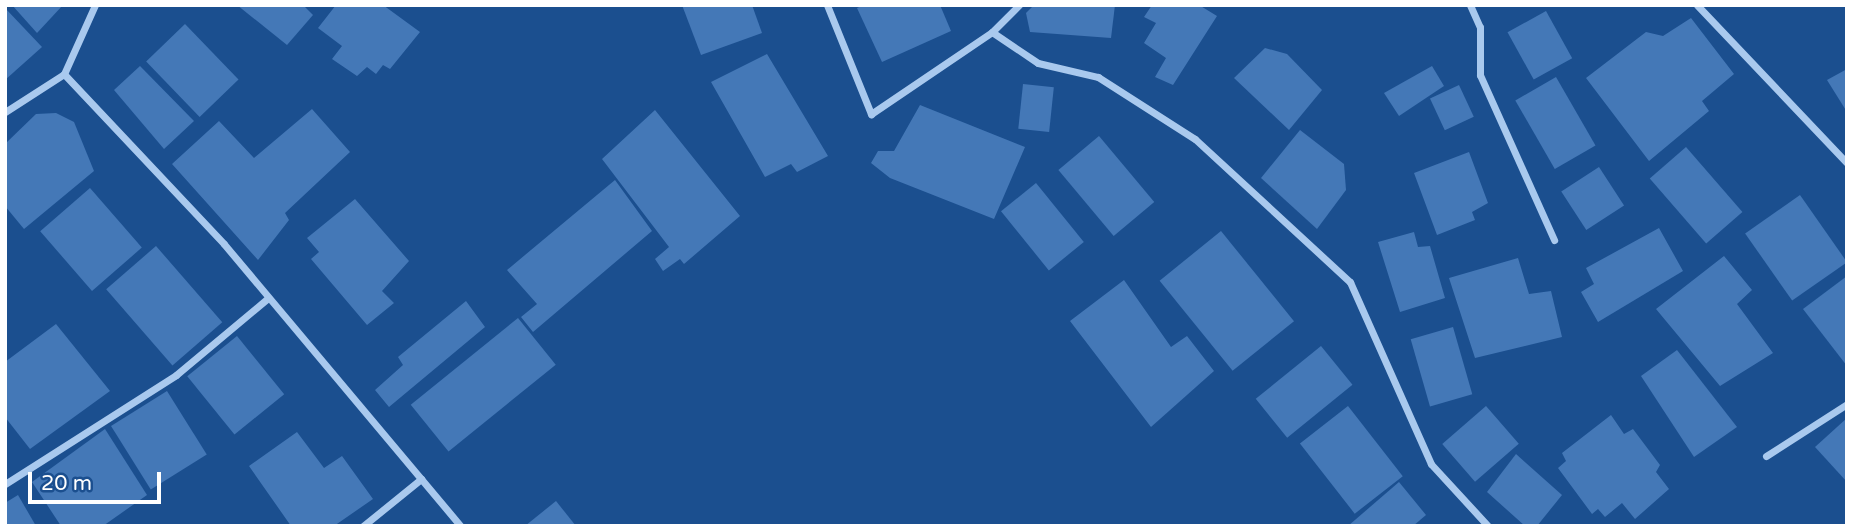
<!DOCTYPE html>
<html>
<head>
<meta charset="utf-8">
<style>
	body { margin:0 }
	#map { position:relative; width:1852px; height:531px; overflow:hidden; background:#1b4f8f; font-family:"Varela Round",sans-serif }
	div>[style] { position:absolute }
	.building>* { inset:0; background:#4478b7; transform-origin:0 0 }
	.minor>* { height:7px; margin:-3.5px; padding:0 3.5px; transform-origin:3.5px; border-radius:3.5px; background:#a9c9ee }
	span { translate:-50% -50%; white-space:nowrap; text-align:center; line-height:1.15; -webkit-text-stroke:5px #1b4f8f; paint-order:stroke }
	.frame { position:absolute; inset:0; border:7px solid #fff; pointer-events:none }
	.scale { position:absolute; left:28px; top:472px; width:133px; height:32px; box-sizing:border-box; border:4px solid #fff; border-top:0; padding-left:9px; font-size:21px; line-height:24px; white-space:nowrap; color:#fff; -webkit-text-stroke:5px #1b4f8f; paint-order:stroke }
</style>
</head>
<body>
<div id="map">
	<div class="building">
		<i style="clip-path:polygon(12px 5px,63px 5px,37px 33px)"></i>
		<i style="clip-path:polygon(237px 5px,303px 5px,313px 15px,287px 45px)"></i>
		<i style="clip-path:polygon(336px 5px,383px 5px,420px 32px,390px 69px,383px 65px,376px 74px,367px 67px,357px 76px,332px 59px,342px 46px,318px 28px)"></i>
		<i style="clip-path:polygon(682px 5px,752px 5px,762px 33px,701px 55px)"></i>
		<i style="clip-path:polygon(864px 5px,940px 5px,951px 31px,882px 62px,857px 8px)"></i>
		<i style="clip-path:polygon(1034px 5px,1115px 5px,1111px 38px,1030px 32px,1026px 13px)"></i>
		<i style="clip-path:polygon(1152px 5px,1199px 5px,1217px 16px,1173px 85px,1155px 77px,1166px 58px,1144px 43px,1156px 23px,1144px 17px)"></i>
		<i style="clip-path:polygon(5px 8px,42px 47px,5px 80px)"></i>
		<i style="left:1546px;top:11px;width:54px;height:44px;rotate:61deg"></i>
		<i style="clip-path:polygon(1691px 18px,1734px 74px,1702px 101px,1709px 111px,1649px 161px,1586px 78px,1646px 32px,1663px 36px)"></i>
		<i style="left:185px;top:24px;width:77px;height:54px;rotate:46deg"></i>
		<i style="clip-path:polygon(1265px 48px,1287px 54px,1322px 90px,1289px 130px,1234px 78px)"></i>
		<i style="clip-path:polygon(767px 54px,828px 156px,797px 172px,791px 164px,765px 177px,711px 82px)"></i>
		<i style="clip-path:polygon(140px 66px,194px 121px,164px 149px,114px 90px)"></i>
		<i style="clip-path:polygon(1432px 66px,1444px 86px,1399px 116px,1384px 93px)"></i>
		<i style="clip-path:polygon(1847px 69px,1847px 112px,1827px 80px)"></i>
		<i style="left:1556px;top:77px;width:79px;height:47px;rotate:60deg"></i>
		<i style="left:1023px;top:84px;width:31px;height:45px;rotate:6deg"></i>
		<i style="left:1459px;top:85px;width:35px;height:32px;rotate:65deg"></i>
		<i style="clip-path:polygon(920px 105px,1025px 147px,994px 219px,890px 178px,871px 163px,878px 151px,894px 151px)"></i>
		<i style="clip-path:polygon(312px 109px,350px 152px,285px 213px,289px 220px,258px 260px,172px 164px,219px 121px,254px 158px)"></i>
		<i style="clip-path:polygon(655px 110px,740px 216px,684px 264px,680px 259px,663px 271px,655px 259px,669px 247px,602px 159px)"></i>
		<i style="clip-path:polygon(56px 113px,74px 122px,94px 171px,24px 229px,5px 206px,5px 144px,36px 114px)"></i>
		<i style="clip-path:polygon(1300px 130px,1344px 164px,1346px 190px,1317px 229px,1261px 178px)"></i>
		<i style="left:1099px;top:136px;width:86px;height:53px;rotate:50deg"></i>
		<i style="left:1686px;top:147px;width:86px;height:48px;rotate:49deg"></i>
		<i style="clip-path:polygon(1469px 152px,1488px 203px,1472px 212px,1475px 220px,1437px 235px,1414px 173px)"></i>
		<i style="left:1599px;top:167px;width:46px;height:45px;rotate:57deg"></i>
		<i style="clip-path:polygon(615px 180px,652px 231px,533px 332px,521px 317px,537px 304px,507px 270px)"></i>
		<i style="left:1036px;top:183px;width:76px;height:45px;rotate:51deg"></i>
		<i style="left:90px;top:188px;width:79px;height:66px;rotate:49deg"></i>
		<i style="left:1800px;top:195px;width:82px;height:67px;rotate:55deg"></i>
		<i style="clip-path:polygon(355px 199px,409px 261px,382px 291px,394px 303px,367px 325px,311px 259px,319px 252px,307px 238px)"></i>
		<i style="clip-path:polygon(1659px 228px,1683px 271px,1598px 322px,1581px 292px,1594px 284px,1586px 268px)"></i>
		<i style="left:1221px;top:231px;width:116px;height:79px;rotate:51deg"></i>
		<i style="clip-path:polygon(1414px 232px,1418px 247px,1430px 246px,1445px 298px,1400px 312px,1378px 242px)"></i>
		<i style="left:156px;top:246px;width:101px;height:66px;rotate:49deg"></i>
		<i style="clip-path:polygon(1724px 256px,1752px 290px,1737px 304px,1773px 353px,1720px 386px,1656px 309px)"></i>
		<i style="clip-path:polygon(1518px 258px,1529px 294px,1551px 291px,1562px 337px,1475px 358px,1449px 278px)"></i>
		<i style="clip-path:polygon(1847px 276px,1847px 366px,1803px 309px)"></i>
		<i style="clip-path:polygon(1124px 280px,1171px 347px,1187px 336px,1214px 371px,1151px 427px,1070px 321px)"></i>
		<i style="clip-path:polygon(466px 301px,485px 327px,389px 407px,375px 390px,403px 365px,398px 357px)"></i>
		<i style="left:518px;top:318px;width:60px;height:138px;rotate:51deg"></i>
		<i style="clip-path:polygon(56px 324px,110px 391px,30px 449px,5px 417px,5px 362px)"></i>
		<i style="left:1453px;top:327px;width:70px;height:44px;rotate:74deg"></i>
		<i style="left:237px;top:336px;width:75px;height:64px;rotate:51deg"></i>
		<i style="left:1321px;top:346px;width:50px;height:84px;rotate:51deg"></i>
		<i style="clip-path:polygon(1677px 350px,1737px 427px,1694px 457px,1641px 376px)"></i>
		<i style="left:167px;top:391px;width:75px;height:66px;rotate:58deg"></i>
		<i style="left:1348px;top:406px;width:89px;height:61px;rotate:52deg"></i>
		<i style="left:1486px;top:406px;width:50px;height:58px;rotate:49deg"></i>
		<i style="clip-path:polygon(1611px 415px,1624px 434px,1633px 429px,1660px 465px,1656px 472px,1669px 489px,1635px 519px,1622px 503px,1605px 517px,1598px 509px,1592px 514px,1558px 468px,1566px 461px,1562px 453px)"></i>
		<i style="clip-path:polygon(1847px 418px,1847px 482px,1815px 447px)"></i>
		<i style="clip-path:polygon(105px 429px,147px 495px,103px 526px,61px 526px,32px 482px)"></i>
		<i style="clip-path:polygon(297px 432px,324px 468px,342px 456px,373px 499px,334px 526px,291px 526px,249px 466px)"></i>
		<i style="clip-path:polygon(1516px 454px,1562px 495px,1537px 526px,1525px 526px,1487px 492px)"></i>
		<i style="clip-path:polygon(1399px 482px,1426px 515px,1413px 526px,1348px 526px)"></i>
		<i style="clip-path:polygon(18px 495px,36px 526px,5px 526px,5px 503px)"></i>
		<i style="clip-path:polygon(556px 501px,576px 526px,525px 526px)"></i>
	</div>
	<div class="minor">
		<i style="left:827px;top:5px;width:118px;rotate:68deg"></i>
		<i style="left:871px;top:114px;width:146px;rotate:-34.1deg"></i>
		<i style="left:992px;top:32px;width:38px;rotate:-45deg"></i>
		<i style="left:1470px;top:5px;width:24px;rotate:66deg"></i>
		<i style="left:1480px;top:27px;width:48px;rotate:90deg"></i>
		<i style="left:1480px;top:75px;width:181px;rotate:65.8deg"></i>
		<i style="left:1697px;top:5px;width:218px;rotate:46.5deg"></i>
		<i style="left:992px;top:32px;width:55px;rotate:34deg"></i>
		<i style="left:1038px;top:63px;width:62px;rotate:13.1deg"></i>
		<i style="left:1098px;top:77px;width:115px;rotate:32.6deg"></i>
		<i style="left:1195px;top:139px;width:211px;rotate:42.7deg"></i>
		<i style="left:1350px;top:282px;width:199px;rotate:66deg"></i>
		<i style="left:1431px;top:464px;width:84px;rotate:47.4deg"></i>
		<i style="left:64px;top:74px;width:233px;rotate:46.7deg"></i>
		<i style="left:224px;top:244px;width:368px;rotate:50deg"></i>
		<i style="left:5px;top:112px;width:70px;rotate:-32.8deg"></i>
		<i style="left:64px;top:74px;width:76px;rotate:-65.8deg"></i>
		<i style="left:1766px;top:456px;width:96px;rotate:-32.7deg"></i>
		<i style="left:5px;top:484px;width:203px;rotate:-32.5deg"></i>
		<i style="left:176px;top:375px;width:120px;rotate:-39.9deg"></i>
		<i style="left:363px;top:526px;width:75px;rotate:-39deg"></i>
	</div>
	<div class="frame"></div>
	<div class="scale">20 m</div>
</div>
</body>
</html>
